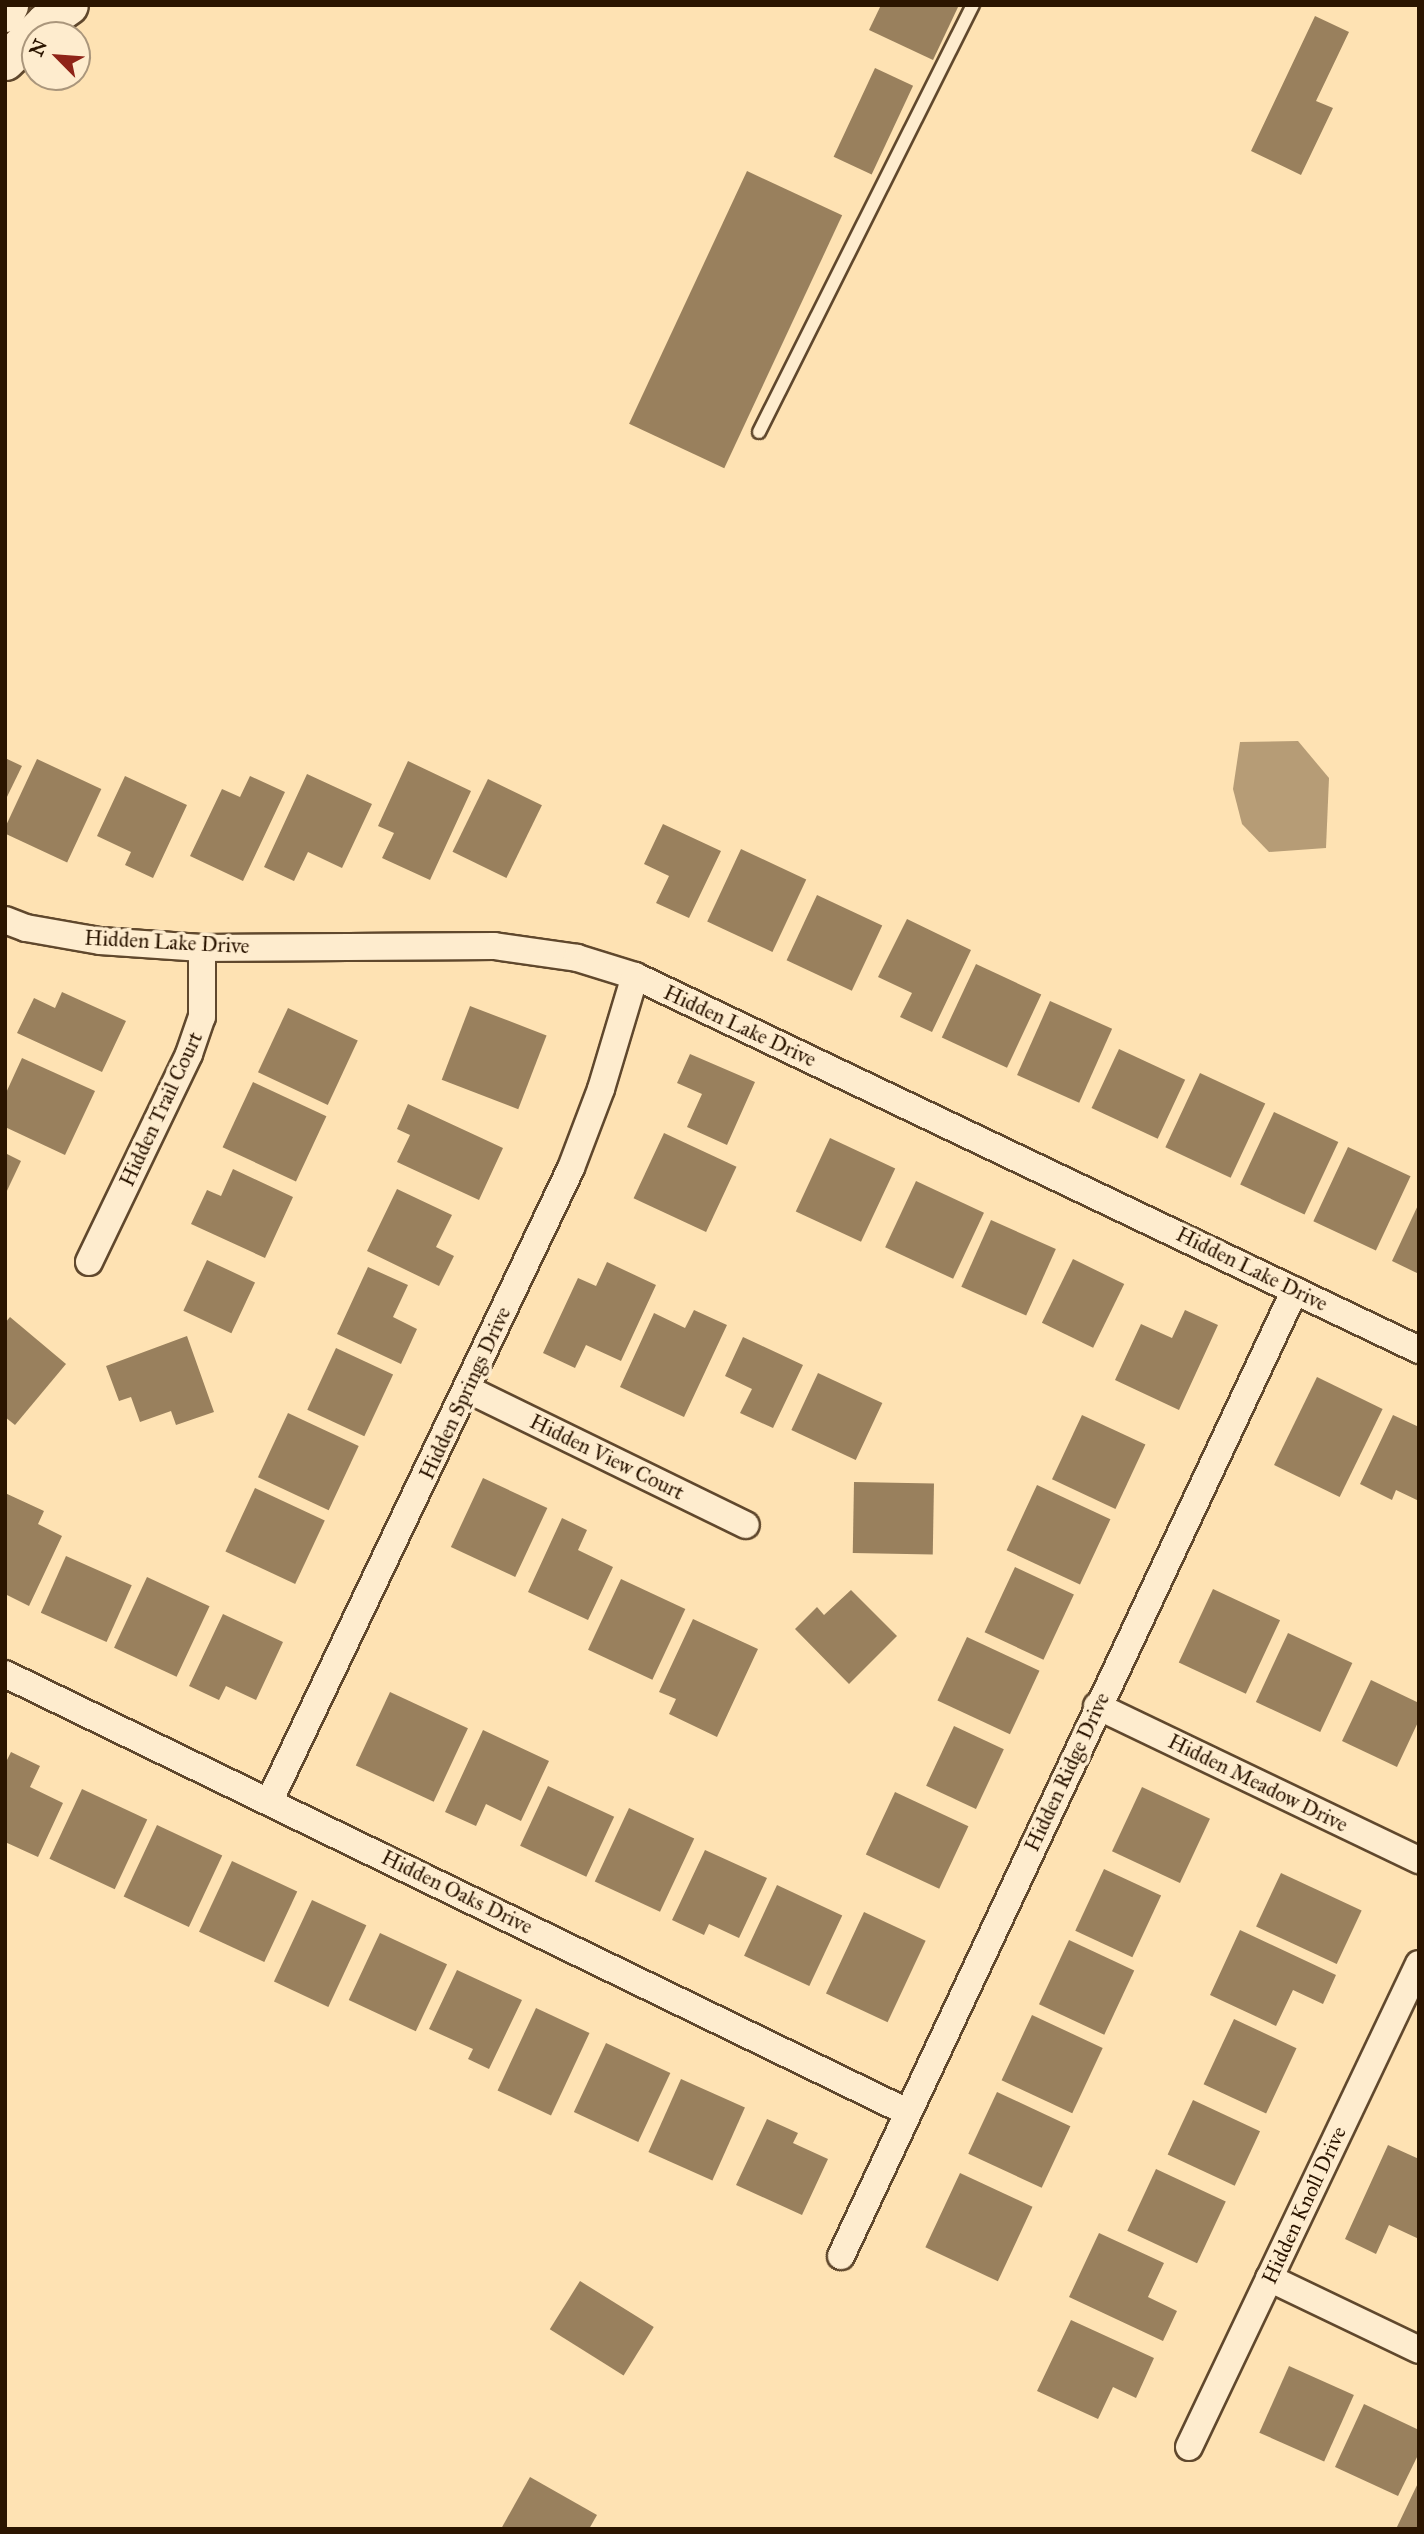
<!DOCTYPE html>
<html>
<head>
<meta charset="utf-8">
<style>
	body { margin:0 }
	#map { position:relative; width:1424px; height:2534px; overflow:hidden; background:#fee2b3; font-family:"IM FELL Great Primer",serif }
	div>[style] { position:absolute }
	.water>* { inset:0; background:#b69c76 }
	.building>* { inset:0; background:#99805d; transform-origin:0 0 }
	.roads { filter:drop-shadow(2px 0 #60482d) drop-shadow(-2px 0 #60482d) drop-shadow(0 2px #60482d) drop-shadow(0 -2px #60482d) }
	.lane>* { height:12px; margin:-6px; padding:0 6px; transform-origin:6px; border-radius:6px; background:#feecce }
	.street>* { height:26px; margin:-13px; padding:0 13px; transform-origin:13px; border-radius:13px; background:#feecce }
	.secondary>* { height:37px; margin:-18.5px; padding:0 18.5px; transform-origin:18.5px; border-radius:18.5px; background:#feecce }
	span { translate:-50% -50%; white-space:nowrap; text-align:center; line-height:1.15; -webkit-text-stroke:7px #feecce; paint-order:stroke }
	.street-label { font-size:21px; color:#2b1500 }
	.frame { position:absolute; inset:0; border:7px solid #2b1500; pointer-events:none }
	.north { position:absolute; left:21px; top:21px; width:70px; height:70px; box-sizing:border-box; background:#feecce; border:2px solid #aa967c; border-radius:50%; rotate:295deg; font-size:19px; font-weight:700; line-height:28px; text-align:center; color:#2b1500 }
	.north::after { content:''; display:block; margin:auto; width:24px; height:32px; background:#8f2418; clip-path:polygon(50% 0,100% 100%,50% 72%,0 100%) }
</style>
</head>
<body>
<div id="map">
	<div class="water">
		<i style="clip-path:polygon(1298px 741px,1329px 778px,1326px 848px,1269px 852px,1242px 824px,1233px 789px,1240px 742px)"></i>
	</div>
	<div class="building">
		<i style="clip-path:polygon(881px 5px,959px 5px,933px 60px,869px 30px)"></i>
		<i style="clip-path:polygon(1315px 16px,1349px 32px,1316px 101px,1333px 108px,1301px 175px,1251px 151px)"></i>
		<i style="left:875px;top:68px;width:42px;height:98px;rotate:25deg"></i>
		<i style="left:747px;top:171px;width:105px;height:279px;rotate:25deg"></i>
		<i style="clip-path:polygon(5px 758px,22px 766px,5px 801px)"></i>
		<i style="left:37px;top:759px;width:71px;height:81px;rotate:25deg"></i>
		<i style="clip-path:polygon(408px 761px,471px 791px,430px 880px,382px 858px,394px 833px,378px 826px)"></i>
		<i style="clip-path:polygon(307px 774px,372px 804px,342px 868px,308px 852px,294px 881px,264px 867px)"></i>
		<i style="clip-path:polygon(125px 776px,187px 805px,153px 878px,125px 865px,131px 852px,97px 836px)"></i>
		<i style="clip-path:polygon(250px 776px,285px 792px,243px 881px,190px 856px,222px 789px,240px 797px)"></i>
		<i style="left:488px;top:779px;width:60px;height:81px;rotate:26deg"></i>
		<i style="clip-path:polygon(663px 824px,721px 851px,689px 918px,656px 903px,669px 876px,644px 864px)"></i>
		<i style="left:741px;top:849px;width:72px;height:80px;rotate:25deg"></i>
		<i style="left:817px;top:895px;width:72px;height:72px;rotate:25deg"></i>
		<i style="clip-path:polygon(907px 919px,971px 950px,932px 1032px,900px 1017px,912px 993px,878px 977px)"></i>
		<i style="left:976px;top:964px;width:72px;height:81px;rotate:25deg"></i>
		<i style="clip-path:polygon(62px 992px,126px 1021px,102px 1072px,17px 1033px,34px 998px,55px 1008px)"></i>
		<i style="left:1050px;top:1001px;width:68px;height:81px;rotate:24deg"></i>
		<i style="left:470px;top:1006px;width:82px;height:79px;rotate:21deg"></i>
		<i style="left:288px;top:1008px;width:77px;height:71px;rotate:25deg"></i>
		<i style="left:1119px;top:1049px;width:73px;height:65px;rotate:25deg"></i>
		<i style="clip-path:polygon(690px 1054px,755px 1082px,727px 1145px,687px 1127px,702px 1094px,677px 1083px)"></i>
		<i style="clip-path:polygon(22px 1058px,95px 1091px,65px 1155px,5px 1127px,5px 1095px)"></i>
		<i style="left:1200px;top:1073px;width:72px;height:82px;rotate:25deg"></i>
		<i style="left:253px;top:1082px;width:81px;height:72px;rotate:25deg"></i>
		<i style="clip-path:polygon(408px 1104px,503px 1148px,479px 1200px,397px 1162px,410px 1135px,397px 1129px)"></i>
		<i style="left:1274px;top:1112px;width:71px;height:80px;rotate:25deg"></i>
		<i style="left:664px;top:1133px;width:80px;height:72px;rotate:25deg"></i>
		<i style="left:830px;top:1138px;width:72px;height:81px;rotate:25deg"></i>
		<i style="left:1348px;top:1147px;width:69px;height:82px;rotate:25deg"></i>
		<i style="clip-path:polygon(5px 1153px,21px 1161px,5px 1195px)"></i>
		<i style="clip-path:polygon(233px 1169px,293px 1197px,265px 1258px,191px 1224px,207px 1190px,221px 1196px)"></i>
		<i style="left:916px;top:1181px;width:75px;height:73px;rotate:25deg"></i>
		<i style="clip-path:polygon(397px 1189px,452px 1215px,436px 1247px,454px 1256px,439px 1286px,367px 1251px)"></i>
		<i style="clip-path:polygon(1419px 1203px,1419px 1274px,1392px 1261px)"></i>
		<i style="left:991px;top:1220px;width:71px;height:73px;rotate:24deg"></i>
		<i style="left:1073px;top:1259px;width:57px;height:71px;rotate:26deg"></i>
		<i style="left:207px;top:1260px;width:53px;height:56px;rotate:25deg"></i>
		<i style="clip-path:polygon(607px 1262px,656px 1285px,621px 1361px,586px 1345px,575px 1368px,543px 1353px,578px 1278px,596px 1286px)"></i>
		<i style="clip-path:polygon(368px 1267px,408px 1285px,393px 1317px,417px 1329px,401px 1364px,337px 1334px)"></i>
		<i style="clip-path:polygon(694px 1310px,727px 1325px,684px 1417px,620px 1387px,654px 1313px,685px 1328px)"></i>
		<i style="clip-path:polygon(1185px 1310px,1218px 1325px,1179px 1410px,1115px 1380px,1141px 1324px,1172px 1338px)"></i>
		<i style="clip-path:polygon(10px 1317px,66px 1364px,15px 1425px,5px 1417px,5px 1323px)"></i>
		<i style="clip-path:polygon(187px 1336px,214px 1412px,176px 1425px,171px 1411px,140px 1422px,131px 1397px,119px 1401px,106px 1366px)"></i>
		<i style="clip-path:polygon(743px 1337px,803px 1365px,773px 1428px,740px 1413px,752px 1389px,725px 1376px)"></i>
		<i style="left:336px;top:1348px;width:63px;height:68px;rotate:25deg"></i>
		<i style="left:818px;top:1373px;width:71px;height:63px;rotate:25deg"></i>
		<i style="left:1317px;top:1377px;width:73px;height:98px;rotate:26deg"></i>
		<i style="left:288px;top:1413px;width:78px;height:71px;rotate:25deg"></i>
		<i style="left:1082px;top:1415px;width:70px;height:71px;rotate:25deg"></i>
		<i style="clip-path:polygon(1393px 1415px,1419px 1427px,1419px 1501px,1396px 1490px,1392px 1500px,1360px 1484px)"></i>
		<i style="left:483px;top:1478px;width:71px;height:76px;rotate:25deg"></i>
		<i style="left:854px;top:1482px;width:80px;height:71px;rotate:1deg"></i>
		<i style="left:1037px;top:1485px;width:81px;height:72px;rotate:25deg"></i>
		<i style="left:255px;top:1488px;width:77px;height:70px;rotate:25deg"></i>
		<i style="clip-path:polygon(5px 1493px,44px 1511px,38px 1524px,62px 1536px,29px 1606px,5px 1594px)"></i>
		<i style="clip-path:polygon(562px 1518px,587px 1530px,578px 1550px,613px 1567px,588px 1620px,528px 1592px)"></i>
		<i style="left:66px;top:1556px;width:72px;height:62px;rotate:24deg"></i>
		<i style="left:1015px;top:1567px;width:65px;height:72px;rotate:25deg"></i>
		<i style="left:147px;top:1577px;width:69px;height:78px;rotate:25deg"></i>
		<i style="left:621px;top:1579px;width:71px;height:78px;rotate:25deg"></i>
		<i style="left:1213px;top:1589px;width:74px;height:81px;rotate:25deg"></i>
		<i style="clip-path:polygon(851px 1590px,897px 1636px,849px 1684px,795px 1629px,817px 1607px,824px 1615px)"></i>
		<i style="clip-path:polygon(223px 1614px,283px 1642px,256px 1700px,226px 1686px,219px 1700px,189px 1686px)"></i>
		<i style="clip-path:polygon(693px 1619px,758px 1649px,717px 1737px,669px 1714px,676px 1699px,659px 1692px)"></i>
		<i style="left:1288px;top:1633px;width:71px;height:76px;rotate:25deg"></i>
		<i style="left:967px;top:1637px;width:80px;height:70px;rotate:25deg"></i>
		<i style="clip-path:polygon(1371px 1680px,1419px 1703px,1419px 1720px,1397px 1767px,1342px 1741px)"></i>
		<i style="left:390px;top:1692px;width:86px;height:81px;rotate:25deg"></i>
		<i style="left:954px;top:1726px;width:55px;height:66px;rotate:25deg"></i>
		<i style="clip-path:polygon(483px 1730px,549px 1761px,521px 1821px,486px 1804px,476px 1826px,445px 1812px)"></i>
		<i style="clip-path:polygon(11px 1752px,40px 1766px,30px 1787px,63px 1803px,38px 1857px,5px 1842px,5px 1764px)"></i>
		<i style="left:548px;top:1786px;width:73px;height:66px;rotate:25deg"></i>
		<i style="left:1142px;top:1787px;width:75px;height:71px;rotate:25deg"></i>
		<i style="left:82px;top:1789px;width:72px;height:77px;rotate:25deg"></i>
		<i style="left:895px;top:1792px;width:81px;height:69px;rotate:25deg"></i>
		<i style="left:629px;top:1808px;width:72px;height:81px;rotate:25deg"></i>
		<i style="left:157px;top:1825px;width:72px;height:79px;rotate:25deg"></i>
		<i style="clip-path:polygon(705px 1850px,767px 1878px,739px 1938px,709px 1924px,704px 1935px,672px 1920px)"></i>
		<i style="left:232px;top:1861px;width:72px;height:78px;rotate:25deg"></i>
		<i style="left:1104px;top:1869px;width:63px;height:68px;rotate:25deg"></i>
		<i style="left:1281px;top:1873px;width:89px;height:59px;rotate:25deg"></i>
		<i style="left:777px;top:1885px;width:72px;height:78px;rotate:25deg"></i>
		<i style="left:312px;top:1900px;width:60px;height:90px;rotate:25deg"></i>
		<i style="left:864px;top:1912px;width:68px;height:90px;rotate:25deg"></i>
		<i style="clip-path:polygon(1240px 1930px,1336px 1975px,1323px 2004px,1293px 1990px,1276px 2026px,1210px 1995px)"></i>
		<i style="left:380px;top:1933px;width:74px;height:74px;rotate:25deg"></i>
		<i style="left:1069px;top:1940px;width:72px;height:71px;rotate:25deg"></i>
		<i style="clip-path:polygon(457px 1970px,522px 2000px,489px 2069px,468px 2059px,473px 2049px,429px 2029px)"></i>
		<i style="left:536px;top:2008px;width:59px;height:91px;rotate:25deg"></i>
		<i style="left:1032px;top:2015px;width:78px;height:72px;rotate:25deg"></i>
		<i style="left:1234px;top:2019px;width:69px;height:72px;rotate:25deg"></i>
		<i style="left:606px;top:2043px;width:71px;height:76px;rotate:25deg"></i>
		<i style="left:681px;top:2079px;width:70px;height:80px;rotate:24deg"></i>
		<i style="left:997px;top:2092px;width:81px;height:68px;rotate:25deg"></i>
		<i style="left:1193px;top:2100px;width:74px;height:60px;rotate:25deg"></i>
		<i style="clip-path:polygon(767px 2119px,798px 2133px,793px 2143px,828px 2159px,802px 2215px,736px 2185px)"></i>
		<i style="clip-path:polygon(1388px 2145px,1419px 2159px,1419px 2239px,1389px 2225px,1376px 2254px,1345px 2239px)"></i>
		<i style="left:1156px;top:2169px;width:77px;height:68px;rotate:25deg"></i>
		<i style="left:960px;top:2173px;width:80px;height:82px;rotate:25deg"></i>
		<i style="clip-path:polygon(1099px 2233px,1164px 2263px,1148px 2297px,1177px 2311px,1163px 2341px,1069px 2297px)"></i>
		<i style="left:580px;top:2281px;width:87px;height:57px;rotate:32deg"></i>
		<i style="clip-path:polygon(1071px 2320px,1154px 2358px,1136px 2398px,1113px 2387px,1098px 2419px,1037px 2391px)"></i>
		<i style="left:1289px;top:2366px;width:71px;height:73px;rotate:24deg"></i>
		<i style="clip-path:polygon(1364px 2404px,1419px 2430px,1419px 2453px,1398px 2496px,1335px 2467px)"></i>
		<i style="clip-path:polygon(530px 2477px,597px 2515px,589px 2529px,501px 2529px)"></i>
		<i style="clip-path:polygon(1419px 2481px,1419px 2529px,1396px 2529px)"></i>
	</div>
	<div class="roads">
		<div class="lane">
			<i style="left:759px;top:432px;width:478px;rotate:-63.4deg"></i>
		</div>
		<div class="street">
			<i style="left:5px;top:920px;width:22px;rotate:21deg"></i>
			<i style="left:26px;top:928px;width:75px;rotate:10deg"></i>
			<i style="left:100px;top:941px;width:102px;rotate:3.9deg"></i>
			<i style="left:202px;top:948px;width:292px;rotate:-0.4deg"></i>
			<i style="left:494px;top:946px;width:84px;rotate:8.2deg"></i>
			<i style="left:577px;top:958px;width:61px;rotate:17.2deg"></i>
			<i style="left:635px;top:976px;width:869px;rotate:25.5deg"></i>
			<i style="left:89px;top:1262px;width:231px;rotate:-64.3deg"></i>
			<i style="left:189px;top:1054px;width:39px;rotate:-71deg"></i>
			<i style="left:202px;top:1017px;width:69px;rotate:-90deg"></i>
			<i style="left:467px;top:1389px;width:310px;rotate:26deg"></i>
			<i style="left:5px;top:1674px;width:1003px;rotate:25.9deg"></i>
			<i style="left:1097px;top:1706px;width:357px;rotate:25.6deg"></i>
			<i style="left:270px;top:1800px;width:700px;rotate:-64.53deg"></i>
			<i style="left:571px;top:1168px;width:85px;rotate:-69.2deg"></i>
			<i style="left:601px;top:1089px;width:118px;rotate:-73.3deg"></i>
			<i style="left:841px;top:2256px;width:1067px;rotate:-64.83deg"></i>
			<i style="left:1269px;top:2278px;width:166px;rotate:25.6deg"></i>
			<i style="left:1189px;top:2447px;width:535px;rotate:-64.54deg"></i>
		</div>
		<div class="secondary">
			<i style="left:5px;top:13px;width:9px;rotate:-63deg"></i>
			<i style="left:5px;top:61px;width:56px;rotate:-44.3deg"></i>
			<i style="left:45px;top:22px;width:29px;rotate:-35deg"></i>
		</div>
	</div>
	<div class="street-label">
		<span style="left:167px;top:942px;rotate:3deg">Hidden Lake Drive</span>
		<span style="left:740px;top:1026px;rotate:25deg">Hidden Lake Drive</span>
		<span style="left:161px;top:1109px;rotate:-65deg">Hidden Trail Court</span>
		<span style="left:1252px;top:1269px;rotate:26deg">Hidden Lake Drive</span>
		<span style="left:465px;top:1393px;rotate:-65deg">Hidden Springs Drive</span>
		<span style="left:607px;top:1457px;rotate:26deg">Hidden View Court</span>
		<span style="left:1067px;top:1772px;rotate:-65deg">Hidden Ridge Drive</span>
		<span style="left:1258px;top:1783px;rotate:26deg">Hidden Meadow Drive</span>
		<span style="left:457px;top:1892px;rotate:26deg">Hidden Oaks Drive</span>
		<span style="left:1304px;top:2205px;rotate:-65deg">Hidden Knoll Drive</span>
	</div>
	<div class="frame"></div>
	<div class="north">N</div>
</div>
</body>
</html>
